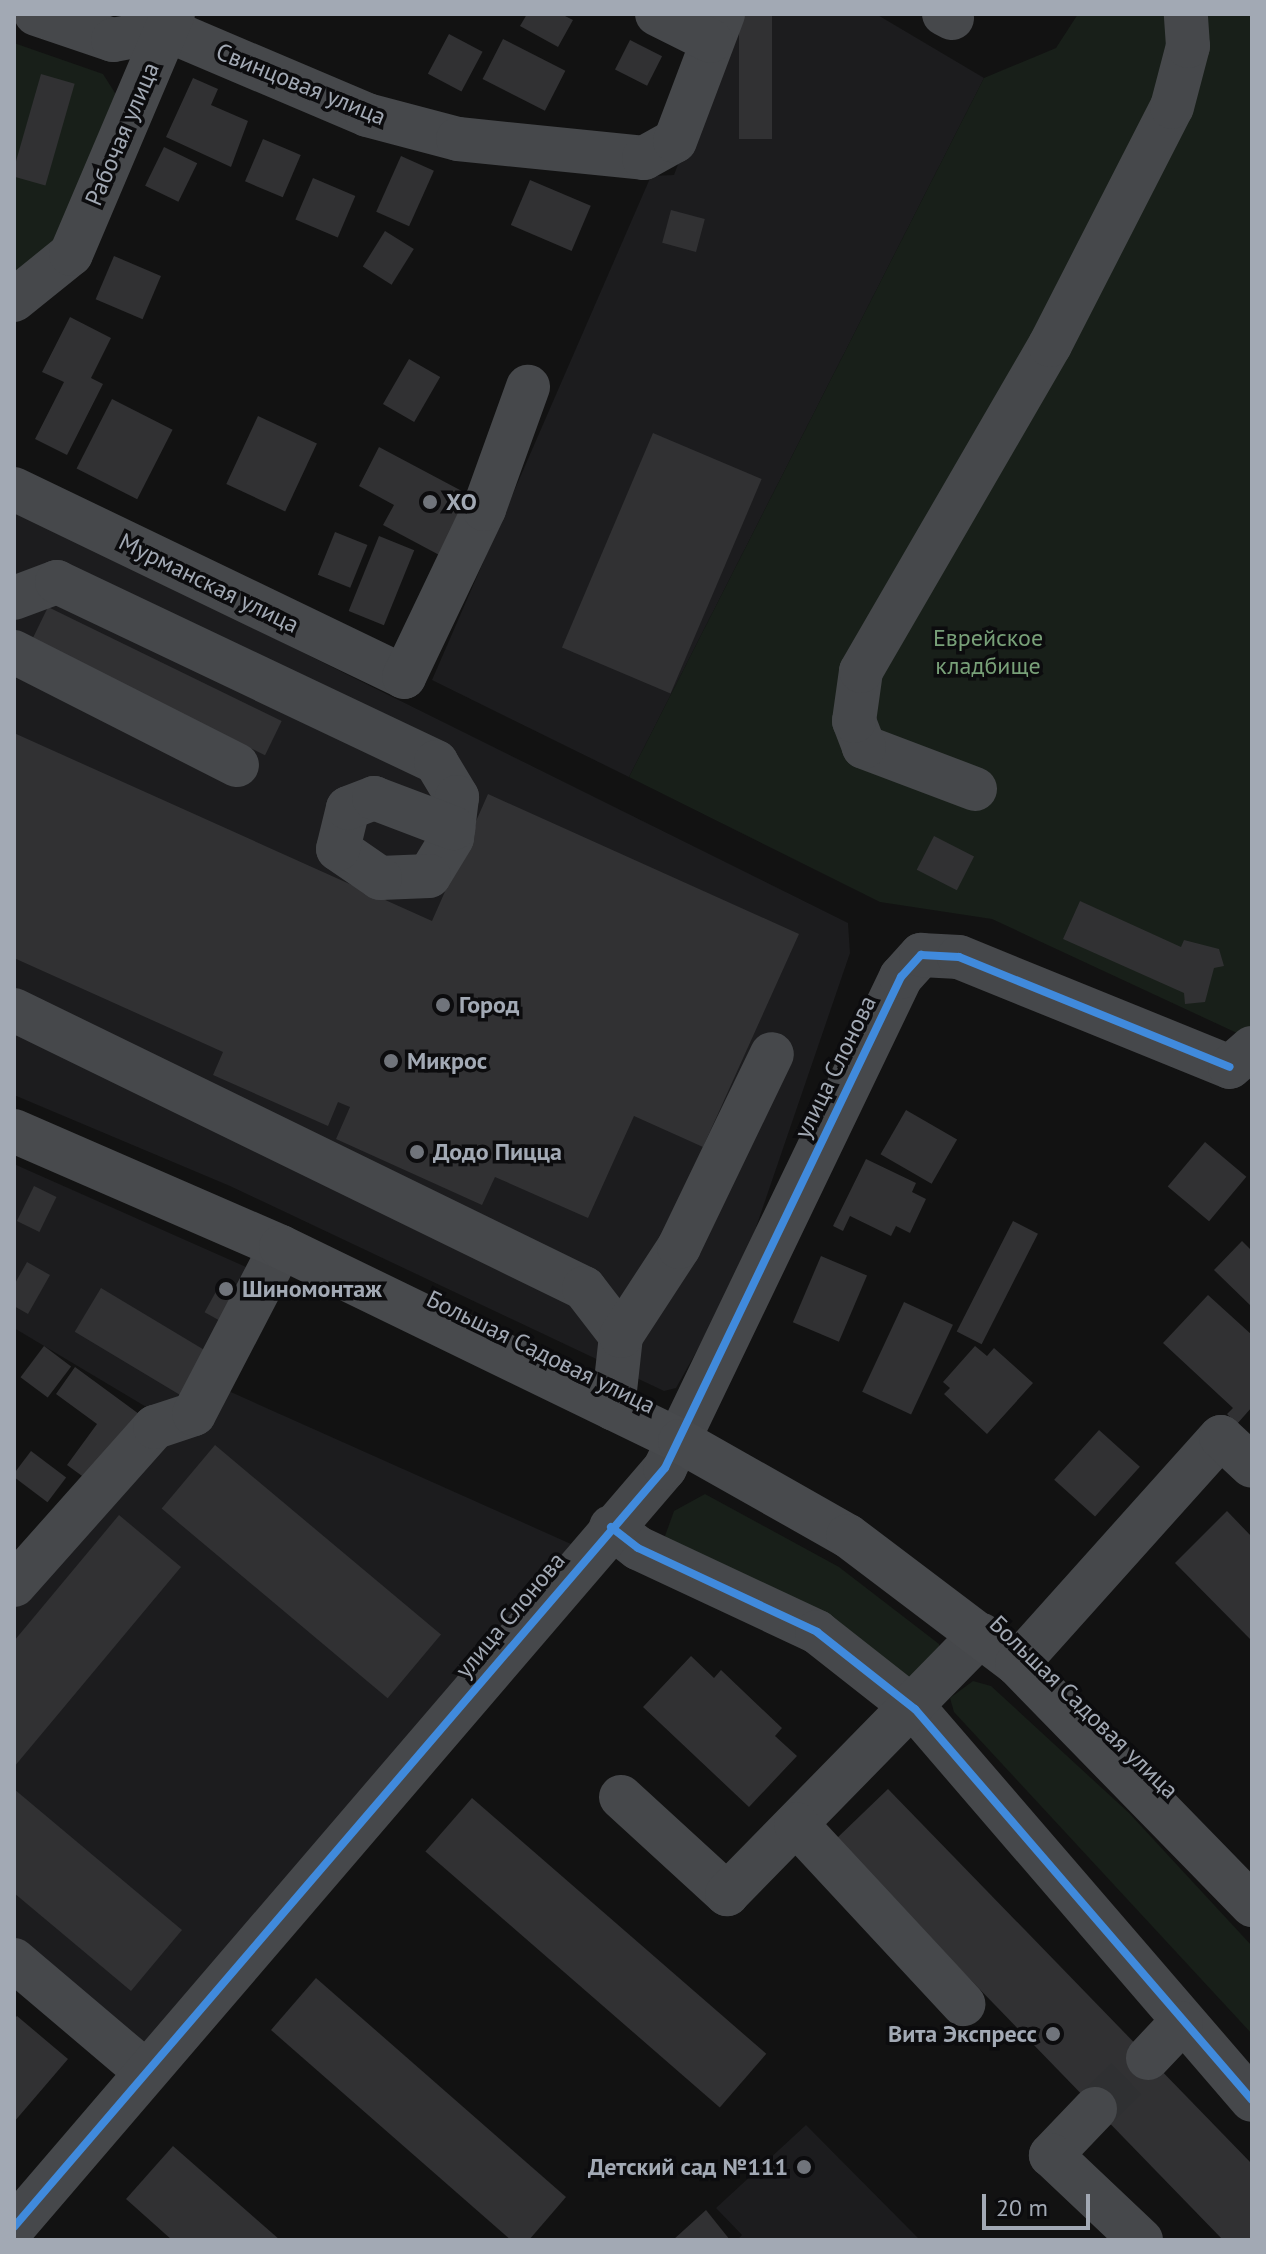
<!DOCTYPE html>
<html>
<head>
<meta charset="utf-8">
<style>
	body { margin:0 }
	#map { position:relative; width:1266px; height:2254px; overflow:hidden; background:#121212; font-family:"PT Sans",sans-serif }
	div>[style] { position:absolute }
	.built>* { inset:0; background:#1c1c1e }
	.green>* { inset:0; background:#181f19 }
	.building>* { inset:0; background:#313133; transform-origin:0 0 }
	.minor-tunnel>* { height:44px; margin-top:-22px; transform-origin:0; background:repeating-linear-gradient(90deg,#2f3032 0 44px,transparent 0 66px) }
	.minor>* { height:44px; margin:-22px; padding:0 22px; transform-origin:22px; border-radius:22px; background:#46484b }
	.major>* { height:44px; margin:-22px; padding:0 22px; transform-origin:22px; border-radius:22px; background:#484a4d }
	.cycleway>* { height:8px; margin:-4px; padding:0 4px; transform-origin:4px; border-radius:4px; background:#408adc }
	.dots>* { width:22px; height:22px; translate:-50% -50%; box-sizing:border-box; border:4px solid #0c0c0e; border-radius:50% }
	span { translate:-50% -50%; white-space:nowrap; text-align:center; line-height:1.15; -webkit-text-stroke:7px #0c0c0e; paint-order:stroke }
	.street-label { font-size:24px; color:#a2a9b4 }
	.poi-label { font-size:24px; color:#a2a9b4; font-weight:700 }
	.left { translate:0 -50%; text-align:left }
	.right { translate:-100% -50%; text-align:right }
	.park-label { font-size:24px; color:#78a078 }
	.frame { position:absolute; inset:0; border:16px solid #a2a9b4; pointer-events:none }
	.scale { position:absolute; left:982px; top:2194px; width:108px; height:36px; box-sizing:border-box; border:4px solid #a2a9b4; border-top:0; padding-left:10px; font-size:24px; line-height:28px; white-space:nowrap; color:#a2a9b4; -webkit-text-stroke:6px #0c0c0e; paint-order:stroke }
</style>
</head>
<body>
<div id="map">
	<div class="built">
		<i style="clip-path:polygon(734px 14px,876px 14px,984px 78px,629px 777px,432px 680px,651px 176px,674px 175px)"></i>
		<i style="clip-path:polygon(14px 509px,848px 923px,850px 953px,740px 1274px,676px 1388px,664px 1391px,230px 1186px,14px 1095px)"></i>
		<i style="clip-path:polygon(14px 1164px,246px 1267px,224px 1389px,571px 1544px,126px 2068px,14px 1973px,14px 1590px,158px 1414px,14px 1328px)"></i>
		<i style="clip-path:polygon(806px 2125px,920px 2240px,737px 2240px,742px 2235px,716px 2208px)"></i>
	</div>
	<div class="green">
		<i style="clip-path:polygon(1078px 14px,1252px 14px,1252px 1040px,992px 919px,880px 902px,629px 777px,984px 78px,1056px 48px)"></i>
		<i style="clip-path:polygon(14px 43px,103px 74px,122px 104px,63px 247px,14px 283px)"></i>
		<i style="clip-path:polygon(705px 1494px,839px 1567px,939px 1644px,940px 1659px,920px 1681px,905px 1677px,675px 1550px,665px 1536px,674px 1511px)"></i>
		<i style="clip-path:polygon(973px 1681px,991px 1686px,1129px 1813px,1252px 1946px,1252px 2034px,954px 1712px,950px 1698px)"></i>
	</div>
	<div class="building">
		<i style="clip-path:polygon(527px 14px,561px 14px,573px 20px,558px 47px,520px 26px)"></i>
		<i style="left:739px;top:14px;width:33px;height:125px"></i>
		<i style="left:449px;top:34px;width:38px;height:45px;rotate:28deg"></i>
		<i style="left:503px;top:39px;width:70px;height:45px;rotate:27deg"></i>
		<i style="left:630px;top:40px;width:36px;height:33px;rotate:27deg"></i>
		<i style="left:41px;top:74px;width:35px;height:106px;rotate:16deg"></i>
		<i style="clip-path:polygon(193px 78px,218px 89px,211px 105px,248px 121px,231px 167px,166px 137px)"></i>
		<i style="left:263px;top:139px;width:41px;height:46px;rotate:23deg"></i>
		<i style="left:164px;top:147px;width:37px;height:43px;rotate:26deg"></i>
		<i style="left:401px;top:156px;width:36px;height:61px;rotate:24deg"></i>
		<i style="left:313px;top:178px;width:46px;height:45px;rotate:23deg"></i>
		<i style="left:530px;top:180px;width:66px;height:49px;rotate:23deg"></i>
		<i style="left:671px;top:210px;width:35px;height:34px;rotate:15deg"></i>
		<i style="left:385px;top:231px;width:34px;height:42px;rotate:32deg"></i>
		<i style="left:114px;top:256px;width:51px;height:47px;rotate:23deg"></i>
		<i style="clip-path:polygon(70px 317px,111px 338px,91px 378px,103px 384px,67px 455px,35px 439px,64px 382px,42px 372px)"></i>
		<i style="left:409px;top:359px;width:36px;height:52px;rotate:30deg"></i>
		<i style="left:112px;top:399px;width:68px;height:78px;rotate:27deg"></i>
		<i style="left:258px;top:416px;width:65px;height:75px;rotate:25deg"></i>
		<i style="left:653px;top:433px;width:118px;height:233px;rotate:23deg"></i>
		<i style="clip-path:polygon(379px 447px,475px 498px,443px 557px,383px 525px,394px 505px,359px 486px)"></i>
		<i style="left:335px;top:532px;width:35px;height:46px;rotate:22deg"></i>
		<i style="left:379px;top:536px;width:38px;height:81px;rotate:22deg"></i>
		<i style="left:48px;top:607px;width:260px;height:38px;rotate:26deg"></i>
		<i style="clip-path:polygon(14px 733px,432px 921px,488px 794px,799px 934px,703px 1147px,634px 1116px,588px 1218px,495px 1177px,482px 1205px,336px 1139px,350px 1107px,338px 1102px,328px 1126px,213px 1075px,223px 1052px,14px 958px)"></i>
		<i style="left:934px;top:836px;width:45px;height:38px;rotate:27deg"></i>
		<i style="clip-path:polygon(1080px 901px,1181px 947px,1184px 940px,1219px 949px,1224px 966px,1214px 968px,1205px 1002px,1185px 1004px,1184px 993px,1063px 939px)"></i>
		<i style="left:906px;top:1110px;width:59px;height:51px;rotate:30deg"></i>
		<i style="left:1205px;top:1142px;width:54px;height:58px;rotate:40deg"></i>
		<i style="clip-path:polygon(866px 1159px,916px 1183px,912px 1192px,926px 1199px,910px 1233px,896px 1226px,891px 1236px,850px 1216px,843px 1231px,833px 1226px)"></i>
		<i style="left:34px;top:1186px;width:25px;height:39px;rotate:26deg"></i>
		<i style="left:1013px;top:1221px;width:28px;height:124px;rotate:27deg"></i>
		<i style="clip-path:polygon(1242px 1241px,1252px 1251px,1252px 1307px,1214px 1270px)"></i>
		<i style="left:821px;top:1256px;width:50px;height:72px;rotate:23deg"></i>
		<i style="clip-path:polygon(27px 1262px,50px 1275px,28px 1314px,14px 1306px,14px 1285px)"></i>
		<i style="left:223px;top:1279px;width:29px;height:38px;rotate:29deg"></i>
		<i style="left:101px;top:1288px;width:123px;height:51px;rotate:31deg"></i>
		<i style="clip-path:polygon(1208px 1295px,1252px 1335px,1252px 1407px,1237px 1424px,1227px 1414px,1233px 1408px,1163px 1343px)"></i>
		<i style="left:904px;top:1302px;width:54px;height:99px;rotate:25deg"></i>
		<i style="left:44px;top:1346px;width:34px;height:39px;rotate:37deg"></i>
		<i style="clip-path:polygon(975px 1346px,987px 1356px,994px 1348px,1033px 1383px,987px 1434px,944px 1394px,950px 1388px,943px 1382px)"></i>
		<i style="clip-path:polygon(75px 1367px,139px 1414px,89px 1481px,67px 1465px,97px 1424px,56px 1394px)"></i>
		<i style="left:1099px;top:1430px;width:55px;height:67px;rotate:42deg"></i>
		<i style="left:215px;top:1445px;width:295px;height:83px;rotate:40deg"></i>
		<i style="left:31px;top:1451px;width:44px;height:31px;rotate:37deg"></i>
		<i style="clip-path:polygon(1227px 1511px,1252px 1537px,1252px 1641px,1175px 1563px)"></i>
		<i style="clip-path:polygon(119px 1515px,181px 1567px,14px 1767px,14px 1641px)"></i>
		<i style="clip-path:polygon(691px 1656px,714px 1678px,721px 1670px,782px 1728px,775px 1736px,797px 1756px,749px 1807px,643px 1707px)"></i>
		<i style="clip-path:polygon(14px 1789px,182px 1930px,131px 1991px,14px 1893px)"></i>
		<i style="clip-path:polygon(888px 1789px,1252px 2164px,1252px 2240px,1223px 2240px,835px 1840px)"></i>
		<i style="left:472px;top:1798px;width:390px;height:71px;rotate:41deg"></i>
		<i style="clip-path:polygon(316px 1978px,566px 2197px,529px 2240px,511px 2240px,271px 2030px)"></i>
		<i style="clip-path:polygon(17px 2016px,68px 2059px,14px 2122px,14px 2019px)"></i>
		<i style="clip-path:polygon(173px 2146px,280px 2240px,172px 2240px,126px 2199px)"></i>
		<i style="clip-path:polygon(706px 2210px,730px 2240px,673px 2240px)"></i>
	</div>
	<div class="minor-tunnel">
		<i style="left:1095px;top:2109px;width:74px;rotate:-43.9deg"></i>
	</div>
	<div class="minor">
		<i style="left:36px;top:14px;width:81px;rotate:18.7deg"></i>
		<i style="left:113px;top:40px;width:55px;rotate:-10.5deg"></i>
		<i style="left:167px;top:30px;width:217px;rotate:23deg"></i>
		<i style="left:367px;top:115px;width:94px;rotate:14.8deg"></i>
		<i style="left:458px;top:139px;width:187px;rotate:5.8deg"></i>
		<i style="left:644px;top:158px;width:35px;rotate:-29deg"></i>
		<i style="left:675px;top:141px;width:136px;rotate:-69.3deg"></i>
		<i style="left:657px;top:14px;width:60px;rotate:26.6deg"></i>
		<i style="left:944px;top:14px;width:9px;rotate:27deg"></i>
		<i style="left:14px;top:300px;width:73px;rotate:-38.9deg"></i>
		<i style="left:71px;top:254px;width:261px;rotate:-67deg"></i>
		<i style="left:14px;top:489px;width:433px;rotate:25.7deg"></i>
		<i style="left:404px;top:677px;width:186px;rotate:-64.5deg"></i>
		<i style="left:484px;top:509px;width:130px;rotate:-70.2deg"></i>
		<i style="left:14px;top:598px;width:46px;rotate:-20.4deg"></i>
		<i style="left:57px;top:582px;width:420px;rotate:25.4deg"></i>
		<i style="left:436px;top:762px;width:41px;rotate:59deg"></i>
		<i style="left:457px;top:797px;width:41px;rotate:97deg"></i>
		<i style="left:452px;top:838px;width:44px;rotate:121.2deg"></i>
		<i style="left:429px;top:876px;width:49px;rotate:177.7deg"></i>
		<i style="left:380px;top:878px;width:51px;rotate:-145.4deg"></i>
		<i style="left:338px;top:849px;width:42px;rotate:-76.3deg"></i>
		<i style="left:348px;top:808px;width:28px;rotate:-21deg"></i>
		<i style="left:374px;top:798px;width:85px;rotate:20.8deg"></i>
		<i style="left:14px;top:652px;width:250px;rotate:26.9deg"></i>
		<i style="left:975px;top:789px;width:119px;rotate:-159.3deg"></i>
		<i style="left:864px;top:747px;width:28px;rotate:-111deg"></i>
		<i style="left:854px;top:721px;width:50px;rotate:-82deg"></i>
		<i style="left:861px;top:671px;width:377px;rotate:-59.9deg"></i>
		<i style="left:1050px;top:345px;width:267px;rotate:-62.9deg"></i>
		<i style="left:1172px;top:107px;width:63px;rotate:-75.3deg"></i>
		<i style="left:1188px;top:46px;width:32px;rotate:-94deg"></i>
		<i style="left:14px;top:1010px;width:634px;rotate:26deg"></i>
		<i style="left:584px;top:1288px;width:61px;rotate:52.4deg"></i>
		<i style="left:621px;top:1336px;width:73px;rotate:96.3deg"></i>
		<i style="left:621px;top:1336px;width:106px;rotate:-56.9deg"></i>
		<i style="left:679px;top:1247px;width:214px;rotate:-64.3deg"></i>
		<i style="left:611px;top:1527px;width:34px;rotate:38deg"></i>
		<i style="left:638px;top:1548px;width:198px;rotate:25.1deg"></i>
		<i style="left:817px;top:1632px;width:125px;rotate:38.2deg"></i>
		<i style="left:915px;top:1709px;width:516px;rotate:49.24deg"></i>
		<i style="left:14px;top:1585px;width:212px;rotate:-48.3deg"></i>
		<i style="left:155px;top:1427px;width:41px;rotate:-18.4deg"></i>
		<i style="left:194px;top:1414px;width:188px;rotate:-62.5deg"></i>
		<i style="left:1017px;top:1664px;width:305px;rotate:-48.1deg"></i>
		<i style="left:1221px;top:1437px;width:42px;rotate:43.1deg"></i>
		<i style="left:621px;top:1797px;width:144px;rotate:42.5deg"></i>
		<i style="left:727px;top:1894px;width:363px;rotate:-45.6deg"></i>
		<i style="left:796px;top:1824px;width:246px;rotate:47.1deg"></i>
		<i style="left:14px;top:1960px;width:173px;rotate:40.3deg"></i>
		<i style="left:1148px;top:2058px;width:48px;rotate:-46.7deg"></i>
		<i style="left:1095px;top:2109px;width:64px;rotate:133.7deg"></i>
		<i style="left:1051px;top:2155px;width:124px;rotate:43.4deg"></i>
		<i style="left:14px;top:2227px;width:1000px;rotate:-49.38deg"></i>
		<i style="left:665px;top:1468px;width:545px;rotate:-64.33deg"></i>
		<i style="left:901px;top:977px;width:30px;rotate:-48deg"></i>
		<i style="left:921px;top:955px;width:38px;rotate:3deg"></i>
		<i style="left:959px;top:957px;width:292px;rotate:22.1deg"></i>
		<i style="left:1230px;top:1067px;width:29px;rotate:-41deg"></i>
	</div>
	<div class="major">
		<i style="left:14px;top:1131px;width:291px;rotate:23.5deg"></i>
		<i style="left:281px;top:1247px;width:444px;rotate:25.9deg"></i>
		<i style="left:680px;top:1441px;width:193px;rotate:29.5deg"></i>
		<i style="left:848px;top:1536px;width:212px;rotate:37.1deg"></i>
		<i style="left:1017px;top:1664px;width:337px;rotate:45.7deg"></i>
	</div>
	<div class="cycleway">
		<i style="left:611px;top:1527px;width:34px;rotate:38deg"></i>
		<i style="left:638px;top:1548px;width:198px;rotate:25.1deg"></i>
		<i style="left:817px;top:1632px;width:125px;rotate:38.2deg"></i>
		<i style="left:915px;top:1709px;width:516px;rotate:49.24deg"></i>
		<i style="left:14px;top:2227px;width:1000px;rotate:-49.38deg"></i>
		<i style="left:665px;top:1468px;width:545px;rotate:-64.33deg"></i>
		<i style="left:901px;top:977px;width:30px;rotate:-48deg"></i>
		<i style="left:921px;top:955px;width:38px;rotate:3deg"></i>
		<i style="left:959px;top:957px;width:292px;rotate:22.1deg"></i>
	</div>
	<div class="dots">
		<i style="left:430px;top:502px;background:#70747b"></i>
		<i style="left:443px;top:1005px;background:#70747b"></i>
		<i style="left:391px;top:1061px;background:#70747b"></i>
		<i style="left:417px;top:1152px;background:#70747b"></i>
		<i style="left:226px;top:1289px;background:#70747b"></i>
		<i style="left:1053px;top:2034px;background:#70747b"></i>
		<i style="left:804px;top:2167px;background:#70747b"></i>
	</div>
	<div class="street-label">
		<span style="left:301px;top:84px;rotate:22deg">Свинцовая улица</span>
		<span style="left:122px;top:134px;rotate:-67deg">Рабочая улица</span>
		<span style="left:209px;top:583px;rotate:26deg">Мурманская улица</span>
		<span style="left:835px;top:1067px;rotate:-64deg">улица Слонова</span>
		<span style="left:541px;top:1352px;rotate:26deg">Большая Садовая улица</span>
		<span style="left:510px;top:1615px;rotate:-50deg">улица Слонова</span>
		<span style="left:1084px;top:1707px;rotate:44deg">Большая Садовая улица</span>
	</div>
	<div class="poi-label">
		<span class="left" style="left:446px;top:502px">ХО</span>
		<span class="left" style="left:459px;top:1005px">Город</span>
		<span class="left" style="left:407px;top:1061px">Микрос</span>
		<span class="left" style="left:433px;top:1152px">Додо Пицца</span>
		<span class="left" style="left:242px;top:1289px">Шиномонтаж</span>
		<span class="right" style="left:1037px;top:2034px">Вита Экспресс</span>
		<span class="right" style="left:788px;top:2167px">Детский сад №111</span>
	</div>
	<div class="park-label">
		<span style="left:988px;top:652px">Еврейское<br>кладбище</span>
	</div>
	<div class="frame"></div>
	<div class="scale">20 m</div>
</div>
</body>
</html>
